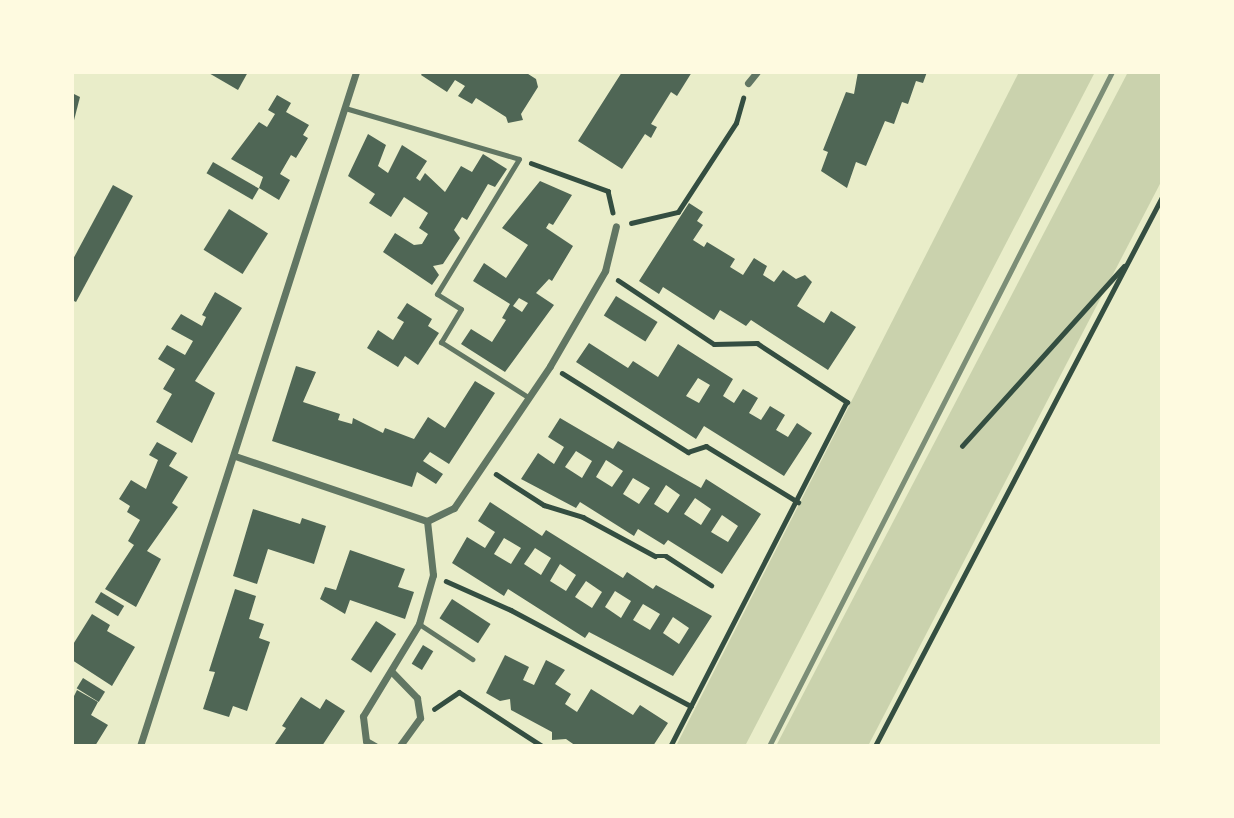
<!DOCTYPE html>
<html>
<head>
<meta charset="utf-8">
<style>
	body { margin:0 }
	#map { position:relative; width:1234px; height:818px; overflow:hidden; background:#e9edc9; font-family:"Work Sans",sans-serif }
	div>[style] { position:absolute }
	.green>* { inset:0; background:#cad2ad }
	.building>* { inset:0; background:#4f6655; transform-origin:0 0 }
	.path>* { height:4.5px; margin:-2.25px; padding:0 2.25px; transform-origin:2.25px; border-radius:2.25px; background:#344e41 }
	.service>* { height:5px; margin:-2.5px; padding:0 2.5px; transform-origin:2.5px; border-radius:2.5px; background:#617663 }
	.minor>* { height:7px; margin:-3.5px; padding:0 3.5px; transform-origin:3.5px; border-radius:3.5px; background:#617663 }
	.rail>* { height:5px; margin:-2.5px; padding:0 2.5px; transform-origin:2.5px; border-radius:2.5px; background:#7c8e77 }
	span { translate:-50% -50%; white-space:nowrap; text-align:center; line-height:1.15; -webkit-text-stroke:5px #fefae0; paint-order:stroke }
	.frame { position:absolute; inset:0; border:74px solid #fefae0; pointer-events:none }
</style>
</head>
<body>
<div id="map">
	<div class="green">
		<i style="clip-path:polygon(1019px 72px,1095px 72px,745px 746px,676px 746px)"></i>
		<i style="clip-path:polygon(1128px 72px,1162px 72px,1162px 180px,868px 746px,776px 746px)"></i>
	</div>
	<div class="building">
		<i style="clip-path:polygon(207px 72px,248px 72px,238px 90px)"></i>
		<i style="clip-path:polygon(423px 72px,525px 72px,536px 79px,538px 87px,521px 114px,523px 120px,508px 123px,506px 117px,476px 98px,472px 104px,458px 96px,465px 86px,455px 80px,447px 92px,421px 75px)"></i>
		<i style="clip-path:polygon(622px 72px,692px 72px,677px 96px,671px 92px,651px 124px,657px 127px,651px 138px,645px 134px,622px 169px,578px 141px)"></i>
		<i style="clip-path:polygon(858px 72px,927px 72px,923px 83px,916px 81px,908px 104px,902px 102px,894px 124px,885px 121px,866px 166px,856px 162px,847px 188px,821px 171px,828px 152px,823px 150px,846px 92px,854px 94px)"></i>
		<i style="clip-path:polygon(72px 93px,80px 97px,72px 128px)"></i>
		<i style="clip-path:polygon(277px 95px,291px 103px,286px 112px,309px 125px,303px 135px,308px 138px,296px 158px,291px 155px,280px 174px,290px 180px,279px 200px,259px 188px,263px 177px,231px 159px,259px 122px,267px 127px,275px 114px,268px 110px)"></i>
		<i style="clip-path:polygon(368px 134px,386px 145px,378px 166px,388px 173px,402px 145px,427px 161px,416px 178px,420px 181px,425px 173px,445px 192px,461px 166px,472px 172px,483px 154px,507px 169px,495px 187px,488px 184px,467px 220px,462px 217px,454px 230px,460px 238px,443px 264px,433px 266px,439px 275px,432px 285px,383px 252px,395px 233px,414px 245px,422px 244px,428px 234px,419px 228px,428px 213px,404px 197px,391px 217px,369px 203px,375px 194px,348px 176px)"></i>
		<i style="left:213px;top:162px;width:53px;height:13px;rotate:30deg"></i>
		<i style="clip-path:polygon(evenodd,540px 181px,572px 195px,553px 225px,549px 223px,546px 228px,573px 246px,552px 281px,549px 279px,536px 293px,554px 305px,505px 372px,461px 344px,471px 329px,492px 342px,506px 320px,502px 318px,510px 304px,473px 281px,484px 263px,506px 278px,528px 245px,502px 228px,540px 181px,519px 298px,528px 303px,522px 312px,513px 306px,519px 298px)"></i>
		<i style="clip-path:polygon(113px 185px,133px 196px,76px 302px,72px 300px,72px 261px)"></i>
		<i style="clip-path:polygon(689px 203px,703px 212px,697px 221px,703px 225px,693px 240px,704px 247px,707px 242px,735px 259px,730px 267px,743px 275px,754px 258px,767px 266px,763px 275px,774px 282px,783px 270px,796px 279px,805px 275px,812px 282px,797px 306px,824px 323px,831px 311px,856px 327px,828px 370px,751px 320px,746px 326px,720px 310px,714px 320px,663px 287px,659px 294px,639px 281px)"></i>
		<i style="left:229px;top:209px;width:46px;height:48px;rotate:32deg"></i>
		<i style="clip-path:polygon(215px 292px,242px 308px,195px 381px,215px 393px,192px 443px,156px 422px,172px 394px,163px 389px,175px 369px,158px 359px,167px 345px,185px 355px,193px 341px,171px 329px,181px 314px,202px 326px,206px 317px,202px 315px)"></i>
		<i style="left:616px;top:296px;width:49px;height:23px;rotate:32deg"></i>
		<i style="clip-path:polygon(407px 303px,432px 319px,428px 326px,439px 333px,418px 365px,405px 356px,398px 367px,367px 348px,378px 330px,393px 340px,404px 322px,397px 318px)"></i>
		<i style="clip-path:polygon(evenodd,589px 343px,628px 368px,633px 361px,658px 377px,678px 344px,733px 379px,723px 396px,734px 403px,743px 389px,758px 398px,749px 413px,761px 420px,770px 406px,785px 415px,776px 430px,788px 437px,797px 423px,812px 433px,784px 476px,704px 426px,696px 439px,576px 362px,589px 343px,698px 378px,710px 385px,699px 403px,686px 396px,698px 378px)"></i>
		<i style="clip-path:polygon(296px 366px,316px 372px,303px 402px,340px 414px,338px 420px,352px 424px,353px 418px,383px 433px,385px 428px,414px 439px,428px 417px,445px 428px,475px 381px,495px 393px,449px 464px,430px 452px,423px 461px,443px 474px,436px 484px,417px 472px,412px 487px,272px 441px)"></i>
		<i style="clip-path:polygon(evenodd,560px 418px,613px 449px,618px 441px,701px 488px,706px 479px,761px 514px,722px 574px,668px 540px,664px 545px,638px 529px,634px 536px,580px 502px,576px 508px,521px 479px,538px 453px,554px 464px,564px 447px,548px 437px,560px 418px,576px 451px,592px 461px,582px 478px,565px 467px,576px 451px,560px 418px,606px 460px,623px 471px,612px 487px,596px 477px,606px 460px,560px 418px,633px 478px,650px 488px,639px 504px,623px 494px,633px 478px,560px 418px,666px 485px,680px 495px,668px 513px,654px 504px,666px 485px,560px 418px,695px 498px,711px 509px,701px 525px,684px 514px,695px 498px,560px 418px,722px 515px,738px 526px,728px 542px,711px 532px,722px 515px)"></i>
		<i style="clip-path:polygon(157px 442px,177px 453px,169px 466px,188px 477px,172px 503px,178px 507px,147px 551px,161px 559px,136px 607px,105px 589px,134px 545px,128px 541px,140px 520px,127px 512px,130px 506px,119px 499px,131px 480px,146px 489px,158px 460px,149px 455px)"></i>
		<i style="clip-path:polygon(evenodd,490px 502px,542px 536px,546px 530px,623px 578px,627px 572px,653px 589px,656px 585px,712px 616px,673px 676px,589px 632px,585px 638px,508px 589px,504px 596px,452px 563px,467px 537px,485px 548px,495px 532px,478px 521px,490px 502px,504px 538px,521px 548px,511px 564px,494px 554px,504px 538px,490px 502px,535px 548px,551px 558px,541px 575px,524px 564px,535px 548px,490px 502px,560px 564px,576px 575px,566px 591px,550px 581px,560px 564px,490px 502px,586px 581px,602px 592px,592px 608px,575px 597px,586px 581px,490px 502px,615px 591px,631px 601px,621px 618px,605px 607px,615px 591px,490px 502px,643px 604px,660px 614px,650px 630px,633px 620px,643px 604px,490px 502px,673px 617px,689px 628px,679px 644px,663px 633px,673px 617px)"></i>
		<i style="clip-path:polygon(253px 509px,300px 524px,302px 518px,326px 526px,314px 564px,268px 549px,257px 584px,233px 576px)"></i>
		<i style="clip-path:polygon(350px 550px,405px 569px,398px 587px,414px 592px,405px 619px,350px 600px,345px 614px,320px 599px,325px 587px,336px 590px)"></i>
		<i style="clip-path:polygon(235px 589px,256px 596px,249px 619px,264px 624px,259px 638px,270px 642px,247px 711px,233px 706px,229px 717px,203px 709px,215px 672px,209px 671px)"></i>
		<i style="left:101px;top:592px;width:27px;height:12px;rotate:31deg"></i>
		<i style="left:452px;top:599px;width:46px;height:23px;rotate:33deg"></i>
		<i style="clip-path:polygon(92px 614px,110px 625px,107px 631px,135px 647px,112px 686px,72px 660px,72px 646px)"></i>
		<i style="left:376px;top:621px;width:24px;height:46px;rotate:33deg"></i>
		<i style="left:423px;top:645px;width:12px;height:22px;rotate:31deg"></i>
		<i style="clip-path:polygon(505px 655px,529px 667px,523px 680px,534px 685px,546px 660px,565px 670px,555px 684px,571px 694px,565px 704px,577px 712px,591px 689px,633px 715px,640px 705px,668px 723px,653px 746px,576px 746px,566px 739px,552px 740px,552px 732px,511px 710px,510px 699px,500px 701px,486px 693px)"></i>
		<i style="left:83px;top:678px;width:26px;height:12px;rotate:32deg"></i>
		<i style="clip-path:polygon(77px 690px,98px 702px,91px 715px,108px 725px,95px 746px,72px 746px,72px 700px)"></i>
		<i style="clip-path:polygon(301px 697px,320px 709px,326px 699px,345px 711px,322px 746px,278px 746px,275px 744px,286px 728px,282px 726px)"></i>
	</div>
	<div class="path">
		<i style="left:531px;top:163px;width:82px;rotate:20deg"></i>
		<i style="left:608px;top:191px;width:22px;rotate:77deg"></i>
		<i style="left:631px;top:223px;width:48px;rotate:-13.2deg"></i>
		<i style="left:678px;top:212px;width:106px;rotate:-56.9deg"></i>
		<i style="left:736px;top:123px;width:26px;rotate:-74deg"></i>
		<i style="left:618px;top:280px;width:115px;rotate:33.7deg"></i>
		<i style="left:714px;top:344px;width:43px;rotate:-1.3deg"></i>
		<i style="left:757px;top:343px;width:108px;rotate:33.2deg"></i>
		<i style="left:847px;top:402px;width:386px;rotate:117.1deg"></i>
		<i style="left:562px;top:373px;width:149px;rotate:32.1deg"></i>
		<i style="left:688px;top:452px;width:19px;rotate:-18deg"></i>
		<i style="left:706px;top:446px;width:108px;rotate:31.3deg"></i>
		<i style="left:962px;top:446px;width:242px;rotate:-48deg"></i>
		<i style="left:496px;top:474px;width:57px;rotate:32.9deg"></i>
		<i style="left:544px;top:505px;width:41px;rotate:17.1deg"></i>
		<i style="left:583px;top:517px;width:82px;rotate:28.4deg"></i>
		<i style="left:655px;top:556px;width:11px"></i>
		<i style="left:666px;top:556px;width:54px;rotate:32.8deg"></i>
		<i style="left:446px;top:581px;width:71px;rotate:24deg"></i>
		<i style="left:511px;top:610px;width:204px;rotate:28.1deg"></i>
		<i style="left:434px;top:709px;width:30px;rotate:-34deg"></i>
		<i style="left:459px;top:692px;width:99px;rotate:33deg"></i>
		<i style="left:875px;top:746px;width:619px;rotate:-62.4deg"></i>
	</div>
	<div class="service">
		<i style="left:345px;top:108px;width:181px;rotate:16.3deg"></i>
		<i style="left:519px;top:159px;width:158px;rotate:121.3deg"></i>
		<i style="left:437px;top:294px;width:28px;rotate:32deg"></i>
		<i style="left:461px;top:309px;width:39px;rotate:121deg"></i>
		<i style="left:441px;top:342px;width:103px;rotate:32.3deg"></i>
		<i style="left:419px;top:624px;width:64px;rotate:33.4deg"></i>
	</div>
	<div class="minor">
		<i style="left:748px;top:83px;width:14px;rotate:-51deg"></i>
		<i style="left:235px;top:456px;width:203px;rotate:18.7deg"></i>
		<i style="left:392px;top:672px;width:36px;rotate:46deg"></i>
		<i style="left:417px;top:698px;width:20px;rotate:81deg"></i>
		<i style="left:420px;top:718px;width:34px;rotate:126deg"></i>
		<i style="left:140px;top:746px;width:708px;rotate:-72.23deg"></i>
		<i style="left:375px;top:746px;width:10px;rotate:-151deg"></i>
		<i style="left:366px;top:741px;width:25px;rotate:-97deg"></i>
		<i style="left:363px;top:716px;width:108px;rotate:-58.7deg"></i>
		<i style="left:419px;top:624px;width:51px;rotate:-74.1deg"></i>
		<i style="left:433px;top:575px;width:54px;rotate:-96.3deg"></i>
		<i style="left:427px;top:521px;width:30px;rotate:-26deg"></i>
		<i style="left:454px;top:508px;width:171px;rotate:-55.9deg"></i>
		<i style="left:550px;top:366px;width:110px;rotate:-59.9deg"></i>
		<i style="left:605px;top:271px;width:46px;rotate:-76.3deg"></i>
	</div>
	<div class="rail">
		<i style="left:769px;top:746px;width:756px;rotate:-63.03deg"></i>
	</div>
	<div class="frame"></div>
</div>
</body>
</html>
